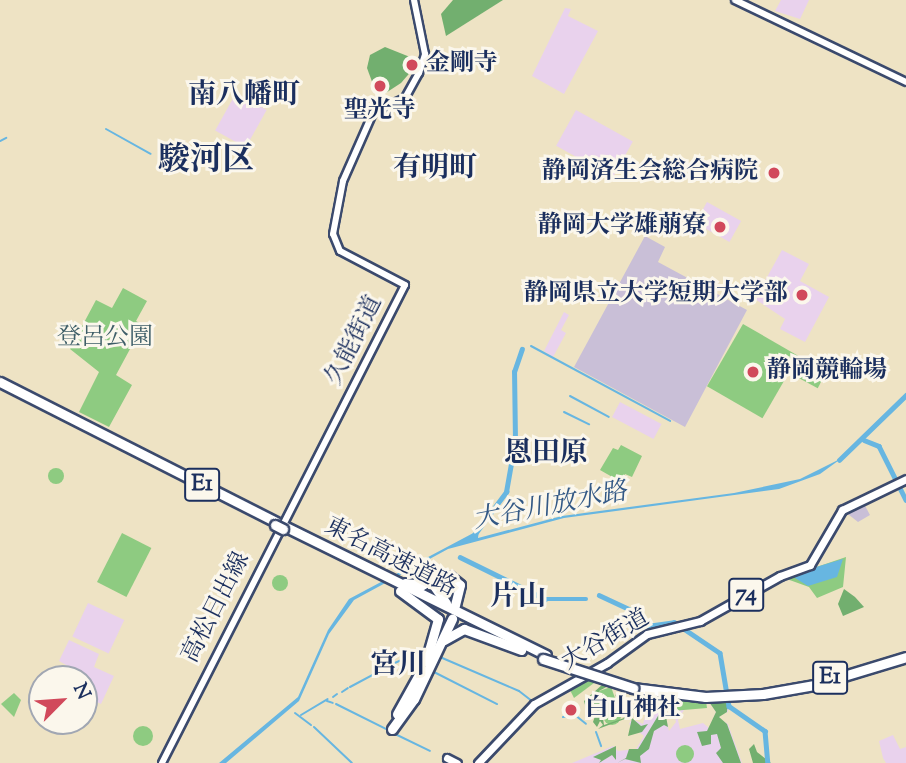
<!DOCTYPE html>
<html>
<head>
<meta charset="utf-8">
<style>
	body { margin:0 }
	#map { position:relative; width:906px; height:763px; overflow:hidden; background:#eee3c4; font-family:"Sorts Mill Goudy","Noto Serif JP",serif }
	div>[style] { position:absolute }
	.built>* { inset:0; background:#e9d2ed; transform-origin:0 0 }
	.industrial>* { inset:0; background:#c9bfd7 }
	.green>* { inset:0; background:#8ecb81; transform-origin:0 0 }
	.round { border-radius:50% }
	.forest>* { inset:0; background:#72af6f }
	.water>* { inset:0; background:#67b6e1 }
	.stream>* { height:2px; margin:-1px; padding:0 1px; transform-origin:1px; border-radius:1px; background:#67b6e1 }
	.river>* { height:4.5px; margin:-2.25px; padding:0 2.25px; transform-origin:2.25px; border-radius:2.25px; background:#67b6e1 }
	.roads { filter:drop-shadow(2px 0 #3b4a6d) drop-shadow(-2px 0 #3b4a6d) drop-shadow(0 2px #3b4a6d) drop-shadow(0 -2px #3b4a6d) }
	.secondary>* { height:6px; margin:-3px; padding:0 3px; transform-origin:3px; border-radius:3px; background:#fff }
	.primary>* { height:7px; margin:-3.5px; padding:0 3.5px; transform-origin:3.5px; border-radius:3.5px; background:#fff }
	.motorway>* { height:9px; margin:-4.5px; padding:0 4.5px; transform-origin:4.5px; border-radius:4.5px; background:#fff }
	.bridges { filter:drop-shadow(2px 0 #3b4a6d) drop-shadow(-2px 0 #3b4a6d) drop-shadow(0 2px #3b4a6d) drop-shadow(0 -2px #3b4a6d) }
	.motorway-bridge>* { height:9px; margin:-4.5px; padding:0 4.5px; transform-origin:4.5px; border-radius:4.5px; background:#fff }
	.dots>* { width:19px; height:19px; translate:-50% -50%; box-sizing:border-box; border:4px solid #fbf7ec; border-radius:50% }
	span { translate:-50% -50%; white-space:nowrap; text-align:center; line-height:1.15; -webkit-text-stroke:6px #fbf7ec; paint-order:stroke }
	.shield-label span { padding:2px 5px; background:#fbf7ec; border:2px solid; border-radius:5px; -webkit-text-stroke-width:0 }
	.shield-label { font-size:23px; color:#1b2f5e; font-weight:700 }
	.poi-label { font-size:24px; color:#1b2f5e; font-weight:700 }
	.left { translate:0 -50%; text-align:left }
	.right { translate:-100% -50%; text-align:right }
	.park-label { font-size:24px; color:#3e5e68 }
	.street-label { font-size:24px; color:#1b2f5e }
	.water-label { font-size:26px; color:#325885; font-style:italic }
	.quarter-label { font-size:28px; color:#1b2f5e; font-weight:700 }
	.district-label { font-size:32px; color:#1b2f5e; font-weight:700 }
	.north { position:absolute; left:28px; top:665px; width:70px; height:70px; box-sizing:border-box; background:#fbf7ec; border:2px solid #a1a7b3; border-radius:50%; rotate:65deg; font-size:19px; font-weight:700; line-height:28px; text-align:center; color:#1b2f5e }
	.north::after { content:''; display:block; margin:auto; width:24px; height:32px; background:#d1495b; clip-path:polygon(50% 0,100% 100%,50% 72%,0 100%) }
</style>
</head>
<body>
<div id="map">
	<div class="built">
		<i style="clip-path:polygon(781px 0,809px 0,800px 19px,775px 11px)"></i>
		<i style="clip-path:polygon(565px 8px,571px 9px,568px 16px,598px 31px,564px 94px,532px 76px)"></i>
		<i style="left:236px;top:93px;width:35px;height:43px;rotate:29deg"></i>
		<i style="left:576px;top:110px;width:65px;height:41px;rotate:29deg"></i>
		<i style="left:707px;top:202px;width:39px;height:24px;rotate:29deg"></i>
		<i style="clip-path:polygon(782px 250px,809px 264px,800px 281px,829px 297px,805px 342px,780px 329px,785px 319px,755px 299px)"></i>
		<i style="clip-path:polygon(564px 312px,569px 315px,561px 330px,566px 333px,553px 357px,544px 351px)"></i>
		<i style="left:620px;top:402px;width:47px;height:17px;rotate:28deg"></i>
		<i style="left:88px;top:603px;width:40px;height:37px;rotate:25deg"></i>
		<i style="clip-path:polygon(69px 640px,99px 654px,94px 667px,114px 676px,101px 704px,84px 696px,84px 679px,71px 679px,75px 670px,59px 661px)"></i>
		<i style="clip-path:polygon(650px 698px,662px 701px,669px 731px,676px 722px,673px 711px,684px 710px,678px 720px,680px 729px,703px 723px,709px 728px,716px 712px,708px 700px,728px 699px,728px 712px,719px 714px,720px 719px,728px 724px,742px 763px,572px 763px,613px 746px,618px 751px,636px 749px,644px 736px,629px 724px,632px 719px,643px 724px)"></i>
		<i style="clip-path:polygon(893px 735px,900px 749px,906px 747px,906px 763px,886px 763px,883px 758px,879px 741px)"></i>
	</div>
	<div class="industrial">
		<i style="clip-path:polygon(645px 236px,665px 247px,658px 262px,747px 310px,685px 427px,574px 367px)"></i>
		<i style="clip-path:polygon(863px 502px,870px 515px,858px 522px,844px 511px)"></i>
	</div>
	<div class="green">
		<i style="clip-path:polygon(123px 288px,147px 301px,136px 321px,143px 325px,116px 375px,132px 385px,109px 427px,79px 412px,99px 372px,70px 349px,96px 300px,112px 308px)"></i>
		<i style="left:743px;top:324px;width:64px;height:72px;rotate:30deg"></i>
		<i style="left:795px;top:367px;width:30px;height:8px;rotate:28deg"></i>
		<i style="clip-path:polygon(621px 445px,642px 456px,632px 477px,625px 474px,621px 482px,600px 470px,613px 448px,618px 450px)"></i>
		<i class="round" style="left:48px;top:468px;width:16px;height:16px"></i>
		<i style="left:122px;top:533px;width:33px;height:55px;rotate:27deg"></i>
		<i style="clip-path:polygon(846px 557px,843px 587px,817px 598px,809px 587px,784px 578px)"></i>
		<i class="round" style="left:272px;top:575px;width:16px;height:16px"></i>
		<i style="clip-path:polygon(596px 671px,606px 674px,574px 698px,568px 686px)"></i>
		<i style="clip-path:polygon(611px 687px,618px 706px,602px 711px,599px 691px)"></i>
		<i style="clip-path:polygon(14px 693px,21px 700px,14px 717px,1px 704px)"></i>
		<i style="clip-path:polygon(664px 697px,706px 701px,707px 708px,672px 711px)"></i>
		<i class="round" style="left:603px;top:707px;width:18px;height:18px"></i>
		<i class="round" style="left:133px;top:726px;width:20px;height:20px"></i>
		<i class="round" style="left:676px;top:745px;width:18px;height:18px"></i>
	</div>
	<div class="forest">
		<i style="clip-path:polygon(453px 0,503px 0,446px 36px,441px 14px)"></i>
		<i style="clip-path:polygon(385px 47px,420px 61px,401px 83px,378px 98px,367px 68px,370px 55px)"></i>
		<i style="clip-path:polygon(844px 589px,855px 597px,864px 607px,843px 616px,838px 604px)"></i>
		<i style="clip-path:polygon(603px 684px,610px 685px,599px 691px,604px 725px,624px 718px,615px 694px,630px 717px,598px 729px,603px 725px,600px 721px,597px 727px,593px 722px,597px 710px,591px 709px,588px 716px,584px 701px)"></i>
		<i style="clip-path:polygon(707px 699px,728px 699px,727px 712px,719px 717px,727px 724px,741px 763px,723px 763px,716px 753px,721px 748px,717px 734px,711px 735px,711px 744px,702px 746px,697px 732px,707px 731px,716px 712px)"></i>
		<i style="clip-path:polygon(664px 706px,668px 727px,664px 725px,654px 731px,649px 749px,640px 756px,641px 763px,625px 759px,617px 763px,626px 758px,629px 749px,638px 749px)"></i>
		<i style="clip-path:polygon(632px 718px,641px 726px,648px 724px,642px 732px,628px 736px)"></i>
		<i style="clip-path:polygon(754px 744px,757px 752px,771px 763px,753px 763px,749px 749px)"></i>
		<i style="clip-path:polygon(616px 746px,616px 760px,612px 755px,599px 763px,601px 760px,593px 757px)"></i>
	</div>
	<div class="water">
		<i style="clip-path:polygon(842px 458px,820px 474px,779px 489px,564px 518px,448px 549px,354px 600px,329px 634px,299px 701px,226px 763px,219px 763px,298px 697px,328px 630px,349px 599px,479px 530px,478px 538px,562px 516px,734px 493px,800px 479px)"></i>
		<i style="clip-path:polygon(843px 559px,837px 577px,808px 586px,795px 578px,796px 573px)"></i>
	</div>
	<div class="stream">
		<i style="left:106px;top:129px;width:51px;rotate:29.1deg"></i>
		<i style="left:0;top:141px;width:7px;rotate:-27deg"></i>
		<i style="left:531px;top:346px;width:158px;rotate:28.3deg"></i>
		<i style="left:570px;top:396px;width:44px;rotate:28.3deg"></i>
		<i style="left:564px;top:412px;width:28px;rotate:26deg"></i>
		<i style="left:440px;top:657px;width:86px;rotate:23.3deg"></i>
		<i style="left:519px;top:691px;width:18px;rotate:38deg"></i>
		<i style="left:407px;top:658px;width:13px;rotate:29deg"></i>
		<i style="left:388px;top:666px;width:39px;rotate:-24deg"></i>
		<i style="left:432px;top:671px;width:73px;rotate:26.9deg"></i>
		<i style="left:350px;top:687px;width:40px;rotate:-28deg"></i>
		<i style="left:342px;top:692px;width:7px;rotate:-34deg"></i>
		<i style="left:333px;top:697px;width:5px;rotate:-37deg"></i>
		<i style="left:327px;top:701px;width:6px;rotate:18deg"></i>
		<i style="left:336px;top:704px;width:58px;rotate:26.6deg"></i>
		<i style="left:295px;top:713px;width:20px;rotate:37deg"></i>
		<i style="left:301px;top:715px;width:31px;rotate:-31deg"></i>
		<i style="left:563px;top:717px;width:12px;rotate:-9deg"></i>
		<i style="left:575px;top:715px;width:14px;rotate:39deg"></i>
		<i style="left:314px;top:727px;width:52px;rotate:43.5deg"></i>
		<i style="left:596px;top:732px;width:15px;rotate:70deg"></i>
		<i style="left:393px;top:733px;width:41px;rotate:25.9deg"></i>
	</div>
	<div class="river">
		<i style="left:864px;top:440px;width:16px;rotate:22deg"></i>
		<i style="left:879px;top:446px;width:60px;rotate:63.4deg"></i>
		<i style="left:839px;top:460px;width:93px;rotate:-44.1deg"></i>
		<i style="left:474px;top:535px;width:54px;rotate:-53.3deg"></i>
		<i style="left:506px;top:492px;width:52px;rotate:-80deg"></i>
		<i style="left:515px;top:441px;width:69px;rotate:-90.8deg"></i>
		<i style="left:514px;top:372px;width:24px;rotate:-71deg"></i>
		<i style="left:460px;top:557px;width:95px;rotate:26.3deg"></i>
		<i style="left:545px;top:599px;width:41px"></i>
		<i style="left:599px;top:595px;width:35px;rotate:25deg"></i>
		<i style="left:631px;top:610px;width:23px;rotate:45deg"></i>
		<i style="left:647px;top:626px;width:27px;rotate:-8deg"></i>
		<i style="left:674px;top:622px;width:55px;rotate:34deg"></i>
		<i style="left:720px;top:653px;width:54px;rotate:80.4deg"></i>
		<i style="left:729px;top:706px;width:44px;rotate:34.8deg"></i>
		<i style="left:765px;top:731px;width:32px;rotate:85deg"></i>
	</div>
	<div class="roads">
		<div class="secondary">
			<i style="left:735px;top:0;width:190px;rotate:25.6deg"></i>
			<i style="left:162px;top:763px;width:536px;rotate:-63.05deg"></i>
			<i style="left:405px;top:285px;width:73px;rotate:-152.4deg"></i>
			<i style="left:340px;top:251px;width:18px;rotate:-112deg"></i>
			<i style="left:333px;top:234px;width:54px;rotate:-79.3deg"></i>
			<i style="left:343px;top:181px;width:74px;rotate:-66.2deg"></i>
			<i style="left:373px;top:113px;width:35px;rotate:-25deg"></i>
			<i style="left:405px;top:98px;width:29px;rotate:-61deg"></i>
			<i style="left:419px;top:73px;width:20px;rotate:-72deg"></i>
			<i style="left:425px;top:54px;width:55px;rotate:-101.5deg"></i>
		</div>
		<div class="primary">
			<i style="left:447px;top:758px;width:11px;rotate:27deg"></i>
			<i style="left:478px;top:763px;width:81px;rotate:-46.5deg"></i>
			<i style="left:534px;top:704px;width:84px;rotate:-29.3deg"></i>
			<i style="left:607px;top:663px;width:49px;rotate:-35.9deg"></i>
			<i style="left:647px;top:634px;width:55px;rotate:-13.8deg"></i>
			<i style="left:700px;top:621px;width:92px;rotate:-29.4deg"></i>
			<i style="left:780px;top:576px;width:32px;rotate:-20deg"></i>
			<i style="left:810px;top:565px;width:64px;rotate:-59.8deg"></i>
			<i style="left:842px;top:510px;width:71px;rotate:-25.8deg"></i>
		</div>
		<div class="motorway">
			<i style="left:0;top:382px;width:309px;rotate:26.9deg"></i>
			<i style="left:284px;top:526px;width:292px;rotate:26.2deg"></i>
			<i style="left:405px;top:583px;width:17px;rotate:7deg"></i>
			<i style="left:422px;top:585px;width:21px;rotate:-28deg"></i>
			<i style="left:400px;top:591px;width:47px;rotate:36.4deg"></i>
			<i style="left:438px;top:619px;width:44px;rotate:105.9deg"></i>
			<i style="left:446px;top:603px;width:19px;rotate:-125deg"></i>
			<i style="left:435px;top:587px;width:18px;rotate:-38deg"></i>
			<i style="left:449px;top:576px;width:14px;rotate:39deg"></i>
			<i style="left:460px;top:585px;width:21px;rotate:104deg"></i>
			<i style="left:444px;top:640px;width:23px;rotate:-29deg"></i>
			<i style="left:464px;top:629px;width:61px;rotate:20.2deg"></i>
			<i style="left:633px;top:688px;width:73px;rotate:7.1deg"></i>
			<i style="left:705px;top:697px;width:58px;rotate:-3deg"></i>
			<i style="left:763px;top:694px;width:52px;rotate:-10deg"></i>
			<i style="left:814px;top:685px;width:96px;rotate:-16.9deg"></i>
			<i style="left:397px;top:714px;width:51px;rotate:-60.9deg"></i>
			<i style="left:392px;top:729px;width:37px;rotate:-54deg"></i>
			<i style="left:414px;top:699px;width:89px;rotate:-64.6deg"></i>
		</div>
	</div>
	<div class="bridges">
		<div class="motorway-bridge">
			<i style="left:275px;top:525px;width:9px;rotate:27deg"></i>
			<i style="left:543px;top:659px;width:95px;rotate:17.9deg"></i>
		</div>
	</div>
	<div class="dots">
		<i style="left:412px;top:65px;background:#d1495b"></i>
		<i style="left:380px;top:86px;background:#d1495b"></i>
		<i style="left:774px;top:173px;background:#d1495b"></i>
		<i style="left:720px;top:227px;background:#d1495b"></i>
		<i style="left:802px;top:295px;background:#d1495b"></i>
		<i style="left:753px;top:372px;background:#d1495b"></i>
		<i style="left:571px;top:710px;background:#d1495b"></i>
	</div>
	<div class="shield-label">
		<span style="left:202px;top:485px">E1</span>
		<span style="left:746px;top:595px">74</span>
		<span style="left:830px;top:678px">E1</span>
	</div>
	<div class="poi-label">
		<span class="left" style="left:426px;top:65px">金剛寺</span>
		<span style="left:380px;top:112px">聖光寺</span>
		<span class="right" style="left:758px;top:173px">静岡済生会総合病院</span>
		<span class="right" style="left:706px;top:227px">静岡大学雄萠寮</span>
		<span class="right" style="left:788px;top:295px">静岡県立大学短期大学部</span>
		<span class="left" style="left:767px;top:372px">静岡競輪場</span>
		<span class="left" style="left:585px;top:710px">白山神社</span>
	</div>
	<div class="park-label">
		<span style="left:105px;top:339px">登呂公園</span>
	</div>
	<div class="street-label">
		<span style="left:355px;top:341px;rotate:-63deg">久能街道</span>
		<span style="left:390px;top:558px;rotate:27deg">東名高速道路</span>
		<span style="left:217px;top:608px;rotate:-63deg">高松日出線</span>
		<span style="left:606px;top:641px;rotate:-30deg">大谷街道</span>
	</div>
	<div class="water-label">
		<span style="left:550px;top:507px;rotate:-11deg">大谷川放水路</span>
	</div>
	<div class="quarter-label">
		<span style="left:244px;top:96px">南八幡町</span>
		<span style="left:435px;top:169px">有明町</span>
		<span style="left:546px;top:454px">恩田原</span>
		<span style="left:518px;top:598px">片山</span>
		<span style="left:398px;top:666px">宮川</span>
	</div>
	<div class="district-label">
		<span style="left:206px;top:161px">駿河区</span>
	</div>
	<div class="north">N</div>
</div>
</body>
</html>
